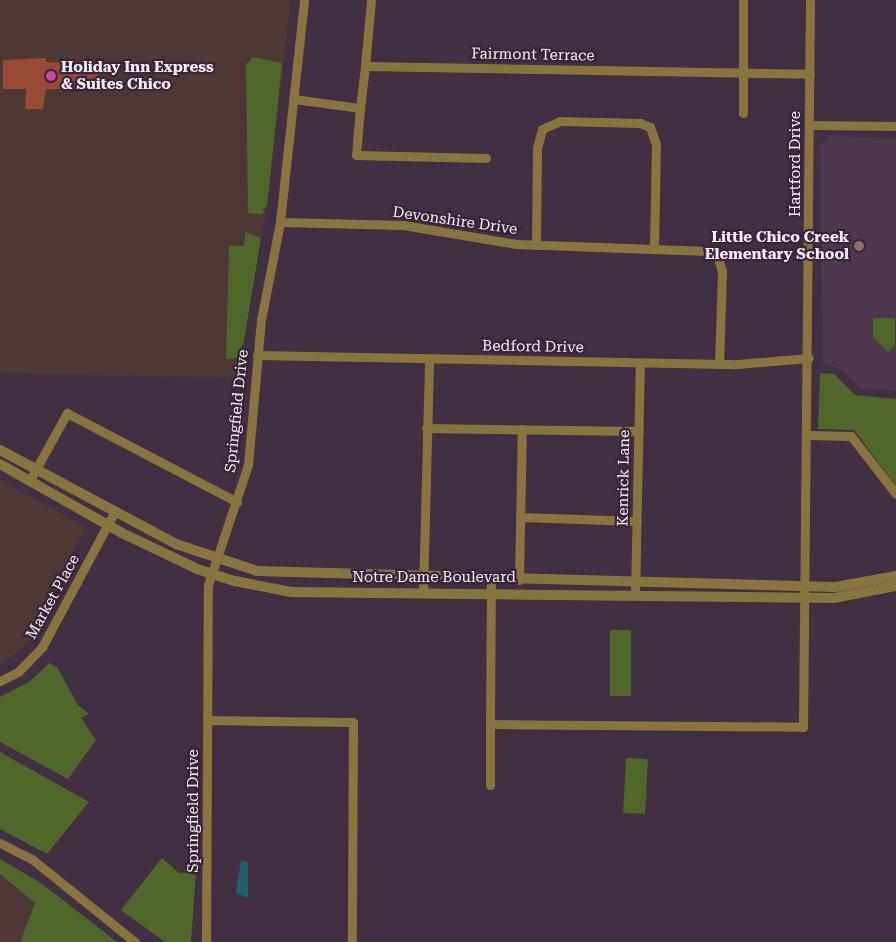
<!DOCTYPE html>
<html>
<head>
<meta charset="utf-8">
<style>
	body { margin:0 }
	#map { position:relative; width:896px; height:942px; overflow:hidden; background:#413041; font-family:"Roboto Serif",serif }
	div>[style] { position:absolute }
	.commercial>* { inset:0; background:#4d3836 }
	.built>* { inset:0; background:#4d384d }
	.green>* { inset:0; background:#51662a; transform-origin:0 0 }
	.water>* { inset:0; background:#21626a }
	.building>* { inset:0; background:#974a34 }
	.minor>* { height:9px; margin:-4.5px; padding:0 4.5px; transform-origin:4.5px; border-radius:4.5px; background:#89743f }
	.tertiary>* { height:10px; margin:-5px; padding:0 5px; transform-origin:5px; border-radius:5px; background:#89743f }
	.dots>* { width:14px; height:14px; translate:-50% -50%; box-sizing:border-box; border:2px solid #372637; border-radius:50% }
	span { translate:-50% -50%; white-space:nowrap; text-align:center; line-height:1.15; -webkit-text-stroke:4.5px #372637; paint-order:stroke }
	.street-label { font-size:15px; color:#f7ecf7 }
	.poi-label { font-size:15px; color:#f7ecf7; font-weight:700 }
	.left { translate:0 -50%; text-align:left }
	.right { translate:-100% -50%; text-align:right }
</style>
</head>
<body>
<div id="map">
	<div class="commercial">
		<i style="clip-path:polygon(0 0,291px 0,267px 206px,245px 324px,241px 378px,0 373px)"></i>
		<i style="clip-path:polygon(0 480px,86px 527px,30px 630px,33px 639px,0 665px)"></i>
		<i style="clip-path:polygon(0 874px,35px 902px,20px 942px,0 942px)"></i>
	</div>
	<div class="built">
		<i style="clip-path:polygon(830px 136px,896px 138px,896px 391px,860px 388px,844px 371px,823px 363px,820px 146px)"></i>
	</div>
	<div class="green">
		<i style="clip-path:polygon(253px 57px,282px 63px,267px 206px,262px 210px,265px 213px,260px 214px,248px 213px,246px 65px)"></i>
		<i style="clip-path:polygon(245px 232px,261px 238px,242px 353px,240px 358px,226px 359px,229px 246px,244px 246px)"></i>
		<i style="clip-path:polygon(873px 318px,895px 318px,895px 345px,888px 352px,873px 337px)"></i>
		<i style="clip-path:polygon(820px 373px,834px 374px,855px 395px,896px 399px,896px 486px,854px 430px,818px 429px)"></i>
		<i style="left:610px;top:630px;width:21px;height:66px"></i>
		<i style="clip-path:polygon(49px 663px,57px 667px,78px 705px,89px 714px,81px 718px,96px 740px,68px 779px,0 742px,0 697px,29px 682px)"></i>
		<i style="clip-path:polygon(0 752px,89px 802px,47px 854px,0 829px)"></i>
		<i style="left:626px;top:758px;width:22px;height:55px;rotate:3deg"></i>
		<i style="clip-path:polygon(162px 858px,179px 873px,196px 872px,191px 942px,165px 942px,121px 910px)"></i>
		<i style="clip-path:polygon(0 859px,41px 883px,117px 942px,20px 942px,35px 903px,0 874px)"></i>
	</div>
	<div class="water">
		<i style="clip-path:polygon(241px 861px,248px 862px,248px 898px,236px 893px)"></i>
	</div>
	<div class="building">
		<i style="clip-path:polygon(46px 58px,46px 62px,99px 63px,99px 90px,46px 89px,43px 109px,25px 109px,26px 89px,3px 89px,3px 60px)"></i>
	</div>
	<div class="minor">
		<i style="left:743px;top:0;width:113px;rotate:90deg"></i>
		<i style="left:365px;top:66px;width:66px;rotate:-84.8deg"></i>
		<i style="left:294px;top:99px;width:67px;rotate:7.8deg"></i>
		<i style="left:360px;top:108px;width:42px;rotate:-83.2deg"></i>
		<i style="left:365px;top:66px;width:445px;rotate:1deg"></i>
		<i style="left:360px;top:108px;width:47px;rotate:94.9deg"></i>
		<i style="left:356px;top:155px;width:130px;rotate:1.3deg"></i>
		<i style="left:809px;top:125px;width:87px;rotate:0.7deg"></i>
		<i style="left:280px;top:222px;width:123px;rotate:1.4deg"></i>
		<i style="left:403px;top:225px;width:115px;rotate:9.5deg"></i>
		<i style="left:516px;top:244px;width:193px;rotate:2.1deg"></i>
		<i style="left:709px;top:251px;width:9px;rotate:27deg"></i>
		<i style="left:717px;top:255px;width:17px;rotate:73deg"></i>
		<i style="left:722px;top:271px;width:93px;rotate:91.8deg"></i>
		<i style="left:536px;top:245px;width:97px;rotate:-89.4deg"></i>
		<i style="left:537px;top:148px;width:20px;rotate:-75deg"></i>
		<i style="left:542px;top:129px;width:20px;rotate:-24deg"></i>
		<i style="left:560px;top:121px;width:80px;rotate:1.4deg"></i>
		<i style="left:640px;top:123px;width:11px;rotate:22deg"></i>
		<i style="left:650px;top:127px;width:18px;rotate:71deg"></i>
		<i style="left:656px;top:144px;width:104px;rotate:91.1deg"></i>
		<i style="left:257px;top:355px;width:481px;rotate:1.1deg"></i>
		<i style="left:738px;top:364px;width:71px;rotate:-4.8deg"></i>
		<i style="left:426px;top:428px;width:213px;rotate:0.8deg"></i>
		<i style="left:808px;top:435px;width:43px;rotate:1.3deg"></i>
		<i style="left:851px;top:436px;width:73px;rotate:52.2deg"></i>
		<i style="left:30px;top:480px;width:77px;rotate:-61.1deg"></i>
		<i style="left:67px;top:413px;width:192px;rotate:27.6deg"></i>
		<i style="left:520px;top:517px;width:117px;rotate:2deg"></i>
		<i style="left:491px;top:579px;width:145px;rotate:90.4deg"></i>
		<i style="left:490px;top:724px;width:313px;rotate:0.5deg"></i>
		<i style="left:803px;top:727px;width:727px;rotate:-89.45deg"></i>
		<i style="left:519px;top:580px;width:151px;rotate:-88.9deg"></i>
		<i style="left:423px;top:593px;width:234px;rotate:-88.5deg"></i>
		<i style="left:635px;top:595px;width:232px;rotate:-88.8deg"></i>
		<i style="left:0;top:681px;width:20px;rotate:-27deg"></i>
		<i style="left:18px;top:672px;width:35px;rotate:-46deg"></i>
		<i style="left:42px;top:647px;width:152px;rotate:-61.8deg"></i>
		<i style="left:207px;top:720px;width:146px;rotate:0.8deg"></i>
		<i style="left:353px;top:722px;width:220px;rotate:90.3deg"></i>
		<i style="left:490px;top:785px;width:61px;rotate:-90deg"></i>
		<i style="left:0;top:843px;width:37px;rotate:27deg"></i>
		<i style="left:33px;top:860px;width:131px;rotate:38.8deg"></i>
		<i style="left:206px;top:942px;width:357px;rotate:-89.7deg"></i>
		<i style="left:208px;top:585px;width:126px;rotate:-71.6deg"></i>
		<i style="left:248px;top:465px;width:146px;rotate:-84.9deg"></i>
		<i style="left:261px;top:320px;width:100px;rotate:-79deg"></i>
		<i style="left:280px;top:222px;width:223px;rotate:-83.8deg"></i>
	</div>
	<div class="tertiary">
		<i style="left:0;top:450px;width:200px;rotate:28.1deg"></i>
		<i style="left:176px;top:544px;width:85px;rotate:18.4deg"></i>
		<i style="left:257px;top:571px;width:579px;rotate:1.58deg"></i>
		<i style="left:836px;top:587px;width:61px;rotate:-10.4deg"></i>
		<i style="left:0;top:464px;width:140px;rotate:29.5deg"></i>
		<i style="left:122px;top:533px;width:83px;rotate:25.6deg"></i>
		<i style="left:197px;top:569px;width:40px;rotate:18deg"></i>
		<i style="left:235px;top:581px;width:57px;rotate:11.1deg"></i>
		<i style="left:291px;top:592px;width:543px;rotate:0.63deg"></i>
		<i style="left:834px;top:598px;width:63px;rotate:-11deg"></i>
	</div>
	<div class="dots">
		<i style="left:51px;top:76px;background:#d1479c"></i>
		<i style="left:859px;top:246px;background:#8d6e63"></i>
	</div>
	<div class="street-label">
		<span style="left:533px;top:55px;rotate:1deg">Fairmont Terrace</span>
		<span style="left:796px;top:164px;rotate:-90deg">Hartford Drive</span>
		<span style="left:455px;top:221px;rotate:8deg">Devonshire Drive</span>
		<span style="left:533px;top:347px;rotate:1deg">Bedford Drive</span>
		<span style="left:237px;top:411px;rotate:-84deg">Springfield Drive</span>
		<span style="left:624px;top:478px;rotate:-89deg">Kenrick Lane</span>
		<span style="left:434px;top:578px">Notre Dame Boulevard</span>
		<span style="left:53px;top:597px;rotate:-61deg">Market Place</span>
		<span style="left:194px;top:811px;rotate:-90deg">Springfield Drive</span>
	</div>
	<div class="poi-label">
		<span class="left" style="left:61px;top:76px">Holiday Inn Express<br>&amp; Suites Chico</span>
		<span class="right" style="left:849px;top:246px">Little Chico Creek<br>Elementary School</span>
	</div>
</div>
</body>
</html>
